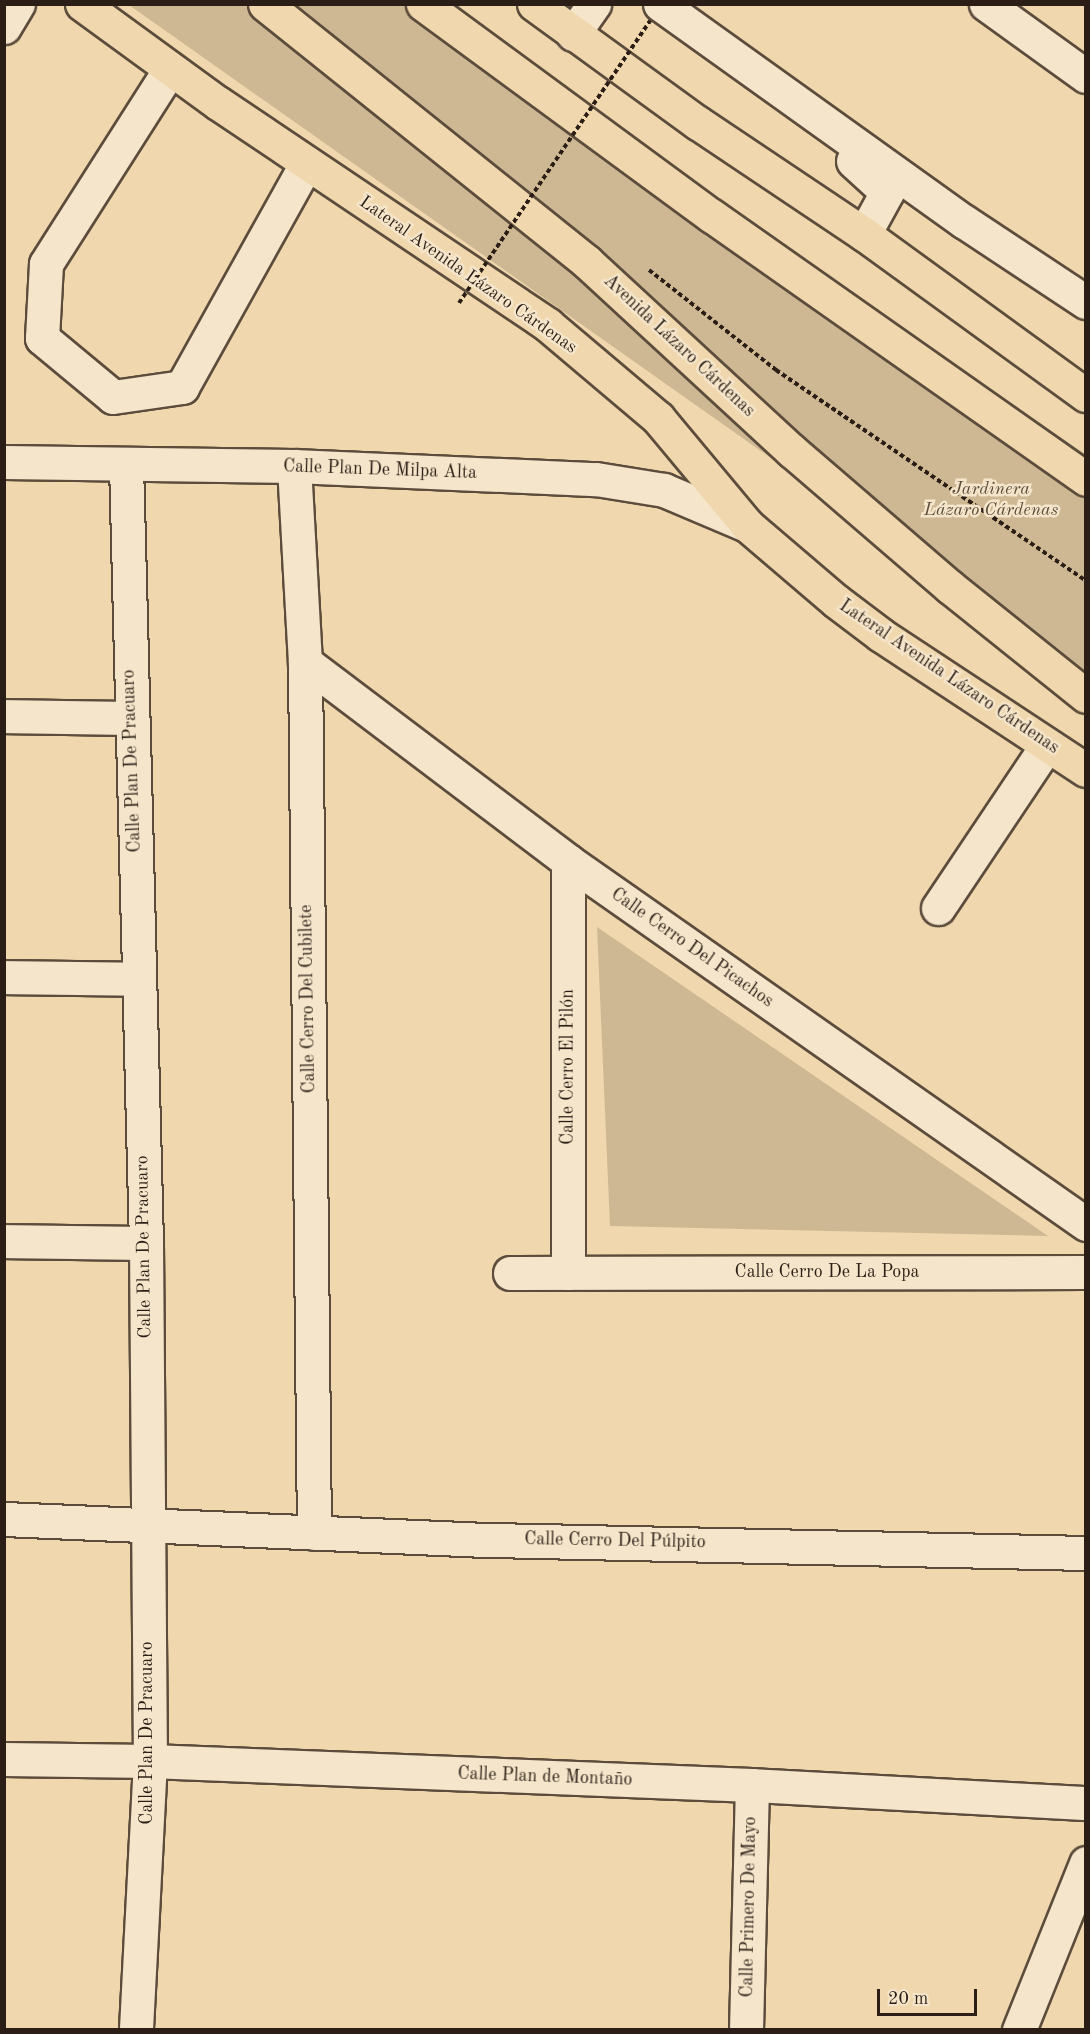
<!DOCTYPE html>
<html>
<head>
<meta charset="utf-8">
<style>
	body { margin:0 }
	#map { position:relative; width:1090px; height:2034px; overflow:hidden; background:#f0d7ad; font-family:"Old Standard TT",serif }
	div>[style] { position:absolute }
	.green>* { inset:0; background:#ceb893 }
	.path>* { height:4px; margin-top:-2px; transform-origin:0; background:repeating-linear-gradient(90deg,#2a1e16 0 4.5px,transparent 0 7.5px) }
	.roads { filter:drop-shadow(2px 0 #5c4c3c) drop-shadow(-2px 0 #5c4c3c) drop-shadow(0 2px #5c4c3c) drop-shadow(0 -2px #5c4c3c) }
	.minor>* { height:33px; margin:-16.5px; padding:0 16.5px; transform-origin:16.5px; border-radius:16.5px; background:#f5e5ca }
	.major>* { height:33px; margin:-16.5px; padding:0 16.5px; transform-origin:16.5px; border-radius:16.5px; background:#f0d7ad }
	.highway>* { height:33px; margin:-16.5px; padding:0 16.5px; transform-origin:16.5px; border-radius:16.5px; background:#f0d7ad }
	.path-bridge>* { height:4px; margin-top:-2px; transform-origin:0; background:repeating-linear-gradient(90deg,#2a1e16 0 4.5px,transparent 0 7.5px) }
	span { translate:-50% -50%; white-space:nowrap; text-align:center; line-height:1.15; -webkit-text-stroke:5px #f5e5ca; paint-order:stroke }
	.street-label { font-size:18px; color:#2a1e16 }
	.park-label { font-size:18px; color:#5b4c3c; font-style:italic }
	.frame { position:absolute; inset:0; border:6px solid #2a1e16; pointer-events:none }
	.scale { position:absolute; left:877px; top:1989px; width:100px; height:27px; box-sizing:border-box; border:3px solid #2a1e16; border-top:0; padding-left:8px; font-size:18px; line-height:21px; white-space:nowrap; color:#2a1e16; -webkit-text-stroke:4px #f5e5ca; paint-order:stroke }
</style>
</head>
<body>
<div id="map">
	<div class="green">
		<i style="clip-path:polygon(129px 5px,421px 5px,711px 196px,1085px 454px,1085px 689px,928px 569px)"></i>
		<i style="clip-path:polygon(597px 927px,1048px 1236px,610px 1226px)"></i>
	</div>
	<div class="path">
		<i style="left:649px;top:270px;width:162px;rotate:38.2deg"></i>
		<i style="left:776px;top:370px;width:375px;rotate:34.2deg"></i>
	</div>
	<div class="roads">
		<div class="minor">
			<i style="left:660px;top:4px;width:375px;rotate:35.6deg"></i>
			<i style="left:965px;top:222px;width:145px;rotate:33.5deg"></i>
			<i style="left:986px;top:4px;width:123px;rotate:35.8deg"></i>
			<i style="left:4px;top:27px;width:27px;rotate:-59deg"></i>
			<i style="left:573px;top:34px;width:37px;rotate:-55deg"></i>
			<i style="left:170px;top:69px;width:231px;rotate:122.5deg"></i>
			<i style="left:46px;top:264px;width:74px;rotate:93.1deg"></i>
			<i style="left:42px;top:338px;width:92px;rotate:39.7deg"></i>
			<i style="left:113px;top:397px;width:70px;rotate:-8.2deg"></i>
			<i style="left:182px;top:387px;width:255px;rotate:-60.9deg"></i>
			<i style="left:853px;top:161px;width:46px;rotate:42.4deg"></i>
			<i style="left:887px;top:192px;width:48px;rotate:118.7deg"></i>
			<i style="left:4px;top:462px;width:290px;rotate:0.8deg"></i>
			<i style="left:294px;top:466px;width:302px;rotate:2.5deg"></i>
			<i style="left:596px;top:479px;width:69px;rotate:9.2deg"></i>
			<i style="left:664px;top:490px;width:90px;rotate:22.9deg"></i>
			<i style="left:126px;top:464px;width:779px;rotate:88.53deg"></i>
			<i style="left:146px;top:1243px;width:518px;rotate:89.56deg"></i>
			<i style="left:150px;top:1761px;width:269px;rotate:93deg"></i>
			<i style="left:294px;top:466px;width:196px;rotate:86.8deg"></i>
			<i style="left:305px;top:662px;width:871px;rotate:89.41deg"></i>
			<i style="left:305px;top:662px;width:330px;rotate:37.1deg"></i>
			<i style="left:568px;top:861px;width:633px;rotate:35.02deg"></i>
			<i style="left:4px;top:716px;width:126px;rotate:0.9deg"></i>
			<i style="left:568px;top:861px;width:412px;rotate:90deg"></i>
			<i style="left:938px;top:908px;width:196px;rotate:-56.2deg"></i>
			<i style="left:4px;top:977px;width:135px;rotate:0.8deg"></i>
			<i style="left:4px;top:1241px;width:142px;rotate:0.8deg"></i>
			<i style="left:510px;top:1273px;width:576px;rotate:-0.1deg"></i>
			<i style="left:4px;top:1519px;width:487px;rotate:2.5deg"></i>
			<i style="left:491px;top:1540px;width:595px;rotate:1.25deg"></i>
			<i style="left:4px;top:1759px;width:146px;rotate:0.8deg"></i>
			<i style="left:150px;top:1761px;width:602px;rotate:2.28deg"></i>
			<i style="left:752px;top:1785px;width:334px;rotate:3.1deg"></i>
			<i style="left:746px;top:2030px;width:245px;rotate:-88.6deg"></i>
			<i style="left:1019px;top:2030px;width:180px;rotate:-68.1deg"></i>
		</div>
		<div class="major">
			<i style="left:82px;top:4px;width:168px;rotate:36.1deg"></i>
			<i style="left:218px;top:103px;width:398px;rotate:33.9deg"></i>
			<i style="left:548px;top:325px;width:144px;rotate:40.2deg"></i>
			<i style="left:658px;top:418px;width:139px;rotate:50.2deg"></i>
			<i style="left:747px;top:525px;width:117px;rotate:40.5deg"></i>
			<i style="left:836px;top:601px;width:56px;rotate:37.1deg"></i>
			<i style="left:881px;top:635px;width:245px;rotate:33.4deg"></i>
			<i style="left:534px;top:4px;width:203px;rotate:36deg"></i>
			<i style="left:698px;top:123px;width:200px;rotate:33.8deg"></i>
			<i style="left:864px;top:234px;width:274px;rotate:36deg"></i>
		</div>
		<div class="highway">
			<i style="left:265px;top:4px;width:413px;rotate:38.7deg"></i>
			<i style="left:587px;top:262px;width:279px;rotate:42.7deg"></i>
			<i style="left:792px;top:451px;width:208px;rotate:40.7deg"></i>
			<i style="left:950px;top:587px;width:174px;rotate:38.7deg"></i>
			<i style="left:423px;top:4px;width:358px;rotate:36.3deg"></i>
			<i style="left:712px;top:216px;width:457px;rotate:35.1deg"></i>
		</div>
	</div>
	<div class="path-bridge">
		<i style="left:459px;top:303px;width:341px;rotate:-55.9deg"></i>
	</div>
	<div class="street-label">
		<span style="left:468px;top:275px;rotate:35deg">Lateral Avenida Lázaro Cárdenas</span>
		<span style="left:679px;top:346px;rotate:43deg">Avenida Lázaro Cárdenas</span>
		<span style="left:380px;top:470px;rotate:2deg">Calle Plan De Milpa Alta</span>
		<span style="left:949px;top:677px;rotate:34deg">Lateral Avenida Lázaro Cárdenas</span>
		<span style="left:132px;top:761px;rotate:-92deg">Calle Plan De Pracuaro</span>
		<span style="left:692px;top:948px;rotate:35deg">Calle Cerro Del Picachos</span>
		<span style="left:308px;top:999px;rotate:-91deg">Calle Cerro Del Cubilete</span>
		<span style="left:568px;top:1067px;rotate:-90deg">Calle Cerro El Pilón</span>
		<span style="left:144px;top:1247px;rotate:-91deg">Calle Plan De Pracuaro</span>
		<span style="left:827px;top:1272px">Calle Cerro De La Popa</span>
		<span style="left:615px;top:1541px;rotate:1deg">Calle Cerro Del Púlpito</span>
		<span style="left:147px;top:1733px;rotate:-90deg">Calle Plan De Pracuaro</span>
		<span style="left:545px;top:1777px;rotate:2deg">Calle Plan de Montaño</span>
		<span style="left:749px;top:1907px;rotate:-89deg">Calle Primero De Mayo</span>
	</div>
	<div class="park-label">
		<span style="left:991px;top:500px">Jardinera<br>Lázaro Cárdenas</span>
	</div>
	<div class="frame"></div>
	<div class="scale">20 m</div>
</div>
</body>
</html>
